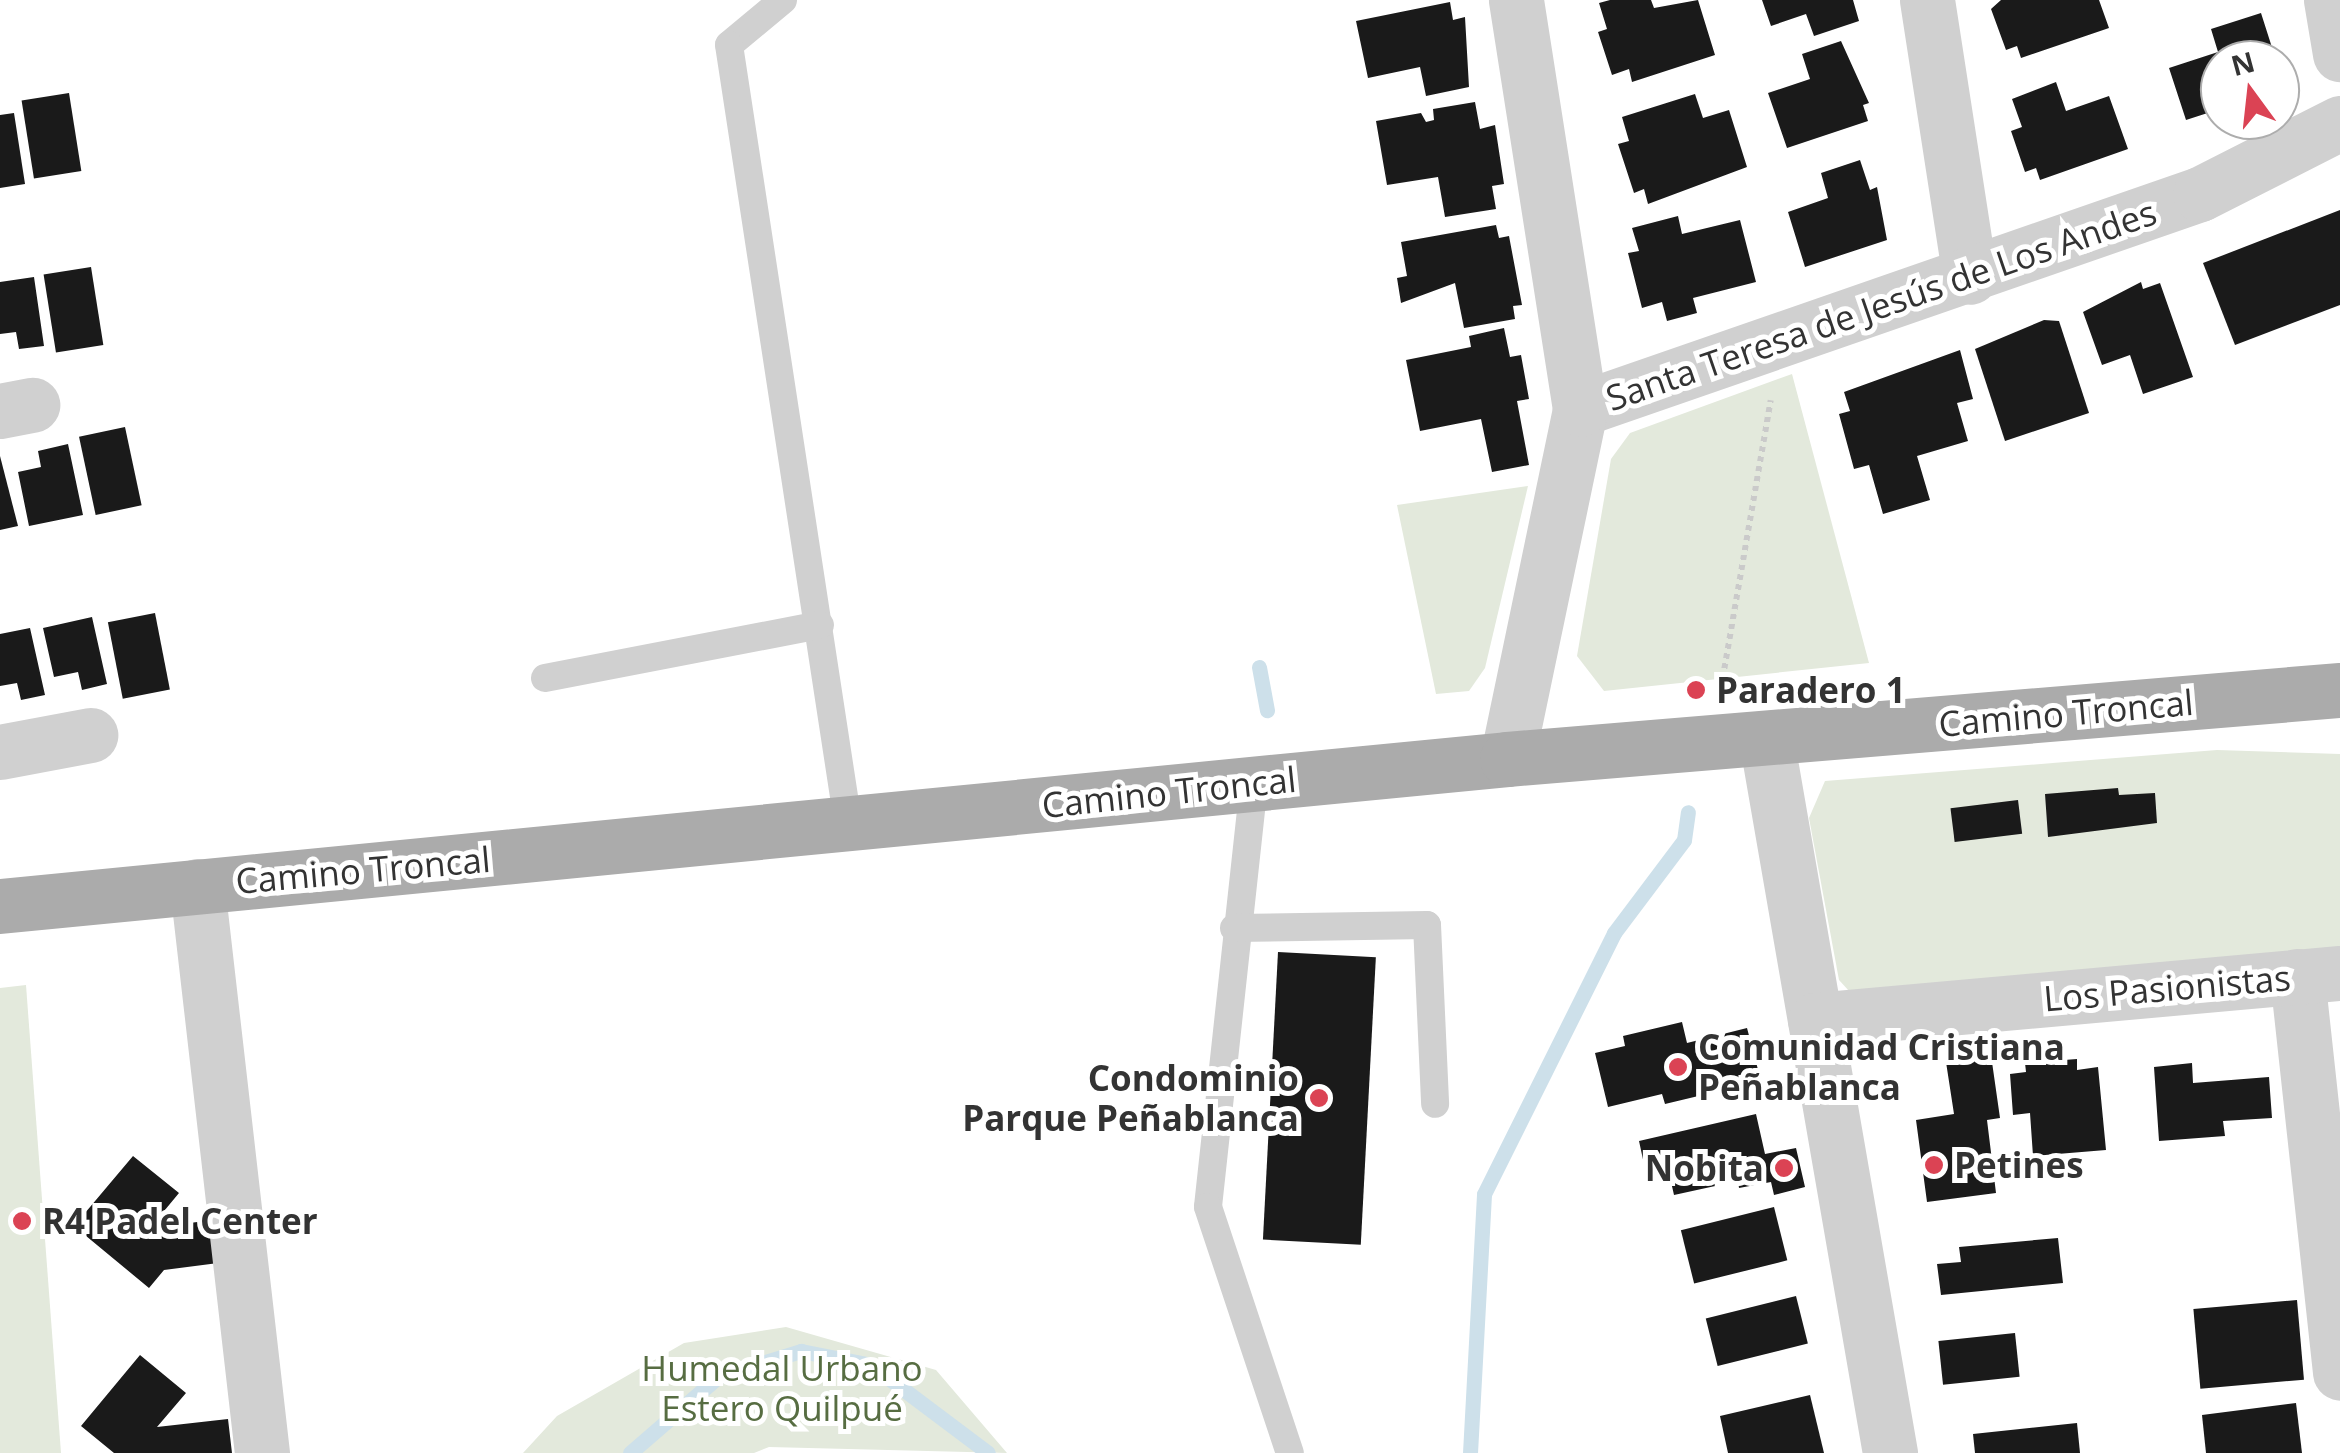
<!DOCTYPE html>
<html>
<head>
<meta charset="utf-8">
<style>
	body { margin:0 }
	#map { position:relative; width:2340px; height:1453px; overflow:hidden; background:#fff; font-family:"Open Sans",sans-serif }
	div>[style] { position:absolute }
	.green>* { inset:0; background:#e3e9dc }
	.stream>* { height:15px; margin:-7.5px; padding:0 7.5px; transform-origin:7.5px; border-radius:7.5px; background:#cde0ea }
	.building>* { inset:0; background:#1a1a1a; transform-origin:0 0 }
	.path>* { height:6px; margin-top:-3px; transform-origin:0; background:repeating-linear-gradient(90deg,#cacaca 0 5px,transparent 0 10px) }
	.service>* { height:28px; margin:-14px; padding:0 14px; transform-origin:14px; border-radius:14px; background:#d0d0d0 }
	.minor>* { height:55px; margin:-27.5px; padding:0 27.5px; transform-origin:27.5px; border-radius:27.5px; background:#d0d0d0 }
	.primary>* { height:55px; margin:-27.5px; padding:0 27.5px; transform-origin:27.5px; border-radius:27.5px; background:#ababab }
	.dots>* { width:28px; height:28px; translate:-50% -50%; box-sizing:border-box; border:5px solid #fff; border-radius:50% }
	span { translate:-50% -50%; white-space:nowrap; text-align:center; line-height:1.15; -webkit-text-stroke:10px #fff; paint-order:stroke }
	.street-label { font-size:35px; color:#333 }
	.poi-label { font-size:35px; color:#333; font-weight:700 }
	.left { translate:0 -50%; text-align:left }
	.right { translate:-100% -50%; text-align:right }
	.park-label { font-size:35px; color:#576d42 }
	.north { position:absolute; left:2200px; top:40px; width:100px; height:100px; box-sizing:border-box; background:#fff; border:2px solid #adadad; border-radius:50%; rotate:345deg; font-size:28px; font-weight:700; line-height:40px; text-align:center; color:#333 }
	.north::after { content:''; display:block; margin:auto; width:35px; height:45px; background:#db4354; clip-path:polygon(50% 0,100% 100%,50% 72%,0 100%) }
</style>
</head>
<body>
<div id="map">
	<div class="green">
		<i style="clip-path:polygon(1792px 374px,1869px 663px,1604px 691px,1577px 656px,1611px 459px,1630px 433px)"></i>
		<i style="clip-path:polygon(1528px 486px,1485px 668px,1469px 691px,1436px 694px,1397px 505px)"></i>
		<i style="clip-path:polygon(2217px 750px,2340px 754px,2340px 956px,1860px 1003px,1839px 980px,1809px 818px,1825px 781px)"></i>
		<i style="clip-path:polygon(26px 985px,61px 1453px,0 1453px,0 988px)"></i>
		<i style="clip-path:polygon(786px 1327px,936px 1370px,1007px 1453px,769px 1447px,754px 1453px,523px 1453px,557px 1416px,684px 1343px)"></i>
	</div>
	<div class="stream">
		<i style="left:1259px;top:667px;width:44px;rotate:79.5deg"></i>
		<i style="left:630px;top:1453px;width:118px;rotate:-40.9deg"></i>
		<i style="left:719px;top:1376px;width:86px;rotate:-17deg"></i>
		<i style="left:801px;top:1351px;width:71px;rotate:11.3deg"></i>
		<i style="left:871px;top:1365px;width:146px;rotate:36.9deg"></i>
		<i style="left:1470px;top:1453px;width:259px;rotate:-86.9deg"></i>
		<i style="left:1484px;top:1194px;width:292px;rotate:-63.5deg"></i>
		<i style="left:1614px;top:933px;width:116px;rotate:-53deg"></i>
		<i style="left:1684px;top:840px;width:28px;rotate:-82deg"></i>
	</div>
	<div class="building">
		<i style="clip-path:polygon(1610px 0,1651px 0,1654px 8px,1698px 0,1715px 55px,1632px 82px,1629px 69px,1612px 75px,1598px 32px,1607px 29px,1599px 3px)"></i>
		<i style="clip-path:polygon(1762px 0,1853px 0,1859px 21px,1814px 36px,1806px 14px,1771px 26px)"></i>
		<i style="clip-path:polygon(2001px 0,2099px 0,2109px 28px,2021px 58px,2017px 46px,2006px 50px,1991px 9px)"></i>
		<i style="clip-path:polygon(1450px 2px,1453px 20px,1465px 17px,1469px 87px,1426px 96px,1420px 67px,1368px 78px,1356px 21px)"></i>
		<i style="clip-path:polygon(2261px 13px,2276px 60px,2220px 60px,2220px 109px,2186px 120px,2169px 68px,2218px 52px,2211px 29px)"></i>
		<i style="clip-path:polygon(1841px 41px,1869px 103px,1863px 105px,1868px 121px,1787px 148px,1768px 93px,1810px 79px,1802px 54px)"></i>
		<i style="clip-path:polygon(2056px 82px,2066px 111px,2109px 96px,2128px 149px,2040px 180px,2036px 168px,2025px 172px,2011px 131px,2022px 127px,2012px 99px)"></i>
		<i style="left:69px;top:93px;width:79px;height:48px;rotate:81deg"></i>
		<i style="clip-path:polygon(1695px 94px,1703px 118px,1729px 110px,1747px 167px,1648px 204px,1644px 189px,1634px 193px,1618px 144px,1629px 141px,1622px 117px)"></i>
		<i style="clip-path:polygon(1475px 102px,1480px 129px,1495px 125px,1504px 184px,1492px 186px,1496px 209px,1445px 217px,1438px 177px,1387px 185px,1376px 121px,1421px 113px,1426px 122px,1434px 120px,1433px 109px)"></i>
		<i style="clip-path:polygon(14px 113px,25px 184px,0 188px,0 115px)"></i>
		<i style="clip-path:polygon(1860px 160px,1870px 190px,1877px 187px,1887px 240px,1805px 267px,1788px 212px,1828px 198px,1821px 173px)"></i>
		<i style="clip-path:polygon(2340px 210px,2340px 305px,2235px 345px,2203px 263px)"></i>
		<i style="clip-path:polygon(1678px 216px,1682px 234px,1740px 220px,1756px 282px,1693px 298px,1697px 313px,1667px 321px,1662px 302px,1642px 308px,1628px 253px,1639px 251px,1632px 228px)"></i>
		<i style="clip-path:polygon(1496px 225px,1499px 238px,1509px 236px,1522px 305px,1513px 306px,1515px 319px,1464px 328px,1455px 283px,1401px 303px,1397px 278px,1407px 276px,1401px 242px)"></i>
		<i style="left:91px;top:267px;width:79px;height:48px;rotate:81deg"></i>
		<i style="clip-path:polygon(34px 277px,44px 346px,19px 349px,16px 332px,0 334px,0 282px)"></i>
		<i style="clip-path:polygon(2141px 282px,2143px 289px,2160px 283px,2193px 377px,2143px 394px,2130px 355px,2102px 365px,2083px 312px)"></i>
		<i style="clip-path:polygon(2044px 320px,2059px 321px,2089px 413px,2005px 441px,1975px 349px)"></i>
		<i style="clip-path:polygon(1504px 328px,1510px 357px,1521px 355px,1529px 399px,1517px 401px,1529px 465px,1492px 472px,1481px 419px,1420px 431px,1406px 360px,1471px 347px,1469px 336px)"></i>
		<i style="clip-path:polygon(1960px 350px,1973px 399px,1957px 403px,1968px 441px,1917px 456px,1930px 500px,1883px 514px,1869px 465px,1854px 469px,1839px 414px,1850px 411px,1844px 392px)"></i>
		<i style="left:125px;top:427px;width:80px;height:47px;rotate:78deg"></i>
		<i style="clip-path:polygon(68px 444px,83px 515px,29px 526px,18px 472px,41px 467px,38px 451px)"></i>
		<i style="clip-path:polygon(0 456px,18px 526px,0 530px)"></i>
		<i style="left:155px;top:613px;width:78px;height:48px;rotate:79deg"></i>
		<i style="clip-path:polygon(92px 617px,107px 684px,82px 690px,78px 672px,54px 677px,43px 628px)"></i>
		<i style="clip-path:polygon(30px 628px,45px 695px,21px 700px,17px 683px,0 686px,0 634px)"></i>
		<i style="clip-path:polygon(2118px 788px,2119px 795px,2155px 793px,2157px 823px,2048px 837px,2045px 794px)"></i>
		<i style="left:2018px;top:800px;width:34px;height:68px;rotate:83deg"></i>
		<i style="left:1278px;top:952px;width:98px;height:288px;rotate:3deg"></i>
		<i style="clip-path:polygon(1682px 1022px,1687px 1043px,1747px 1028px,1761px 1081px,1665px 1104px,1662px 1094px,1608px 1107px,1595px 1053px,1625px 1046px,1623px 1036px)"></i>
		<i style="clip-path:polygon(1991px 1055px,2000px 1118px,1987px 1120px,1996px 1193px,1927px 1202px,1916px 1120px,1954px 1114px,1946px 1062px)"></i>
		<i style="clip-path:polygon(2077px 1059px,2077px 1070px,2098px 1067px,2106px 1150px,2033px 1156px,2030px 1113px,2013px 1115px,2010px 1074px,2026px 1072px,2025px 1063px)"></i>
		<i style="clip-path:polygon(2192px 1063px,2193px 1083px,2269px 1077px,2272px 1118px,2223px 1121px,2225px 1136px,2159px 1141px,2154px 1067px)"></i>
		<i style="clip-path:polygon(1756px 1114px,1765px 1154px,1796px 1148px,1805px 1187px,1774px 1195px,1771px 1182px,1739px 1188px,1738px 1181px,1674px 1195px,1669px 1173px,1647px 1178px,1639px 1141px)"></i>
		<i style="clip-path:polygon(133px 1156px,179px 1193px,150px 1228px,221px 1219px,226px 1262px,164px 1270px,149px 1288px,74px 1226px)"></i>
		<i style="left:1774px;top:1207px;width:55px;height:96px;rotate:76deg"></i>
		<i style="clip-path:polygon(2058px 1238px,2063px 1283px,1941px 1295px,1937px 1264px,1961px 1262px,1959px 1247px)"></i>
		<i style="left:1796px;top:1296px;width:49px;height:93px;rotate:76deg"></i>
		<i style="left:2297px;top:1300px;width:80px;height:104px;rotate:85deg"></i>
		<i style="left:2015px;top:1333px;width:44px;height:77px;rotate:84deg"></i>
		<i style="clip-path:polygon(140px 1355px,186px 1393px,157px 1427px,228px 1419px,232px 1453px,114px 1453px,81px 1426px)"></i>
		<i style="clip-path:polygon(1810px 1395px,1824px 1453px,1728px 1453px,1720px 1416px)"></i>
		<i style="clip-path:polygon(2296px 1403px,2302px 1453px,2206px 1453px,2202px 1415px)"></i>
		<i style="clip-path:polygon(2077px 1423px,2080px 1453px,1975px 1453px,1973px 1434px)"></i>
	</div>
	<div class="path">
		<i style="left:1721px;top:688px;width:292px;rotate:-80.2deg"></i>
	</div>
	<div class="service">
		<i style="left:783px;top:0;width:70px;rotate:140.2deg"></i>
		<i style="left:729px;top:45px;width:787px;rotate:81.3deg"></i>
		<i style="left:545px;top:678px;width:280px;rotate:-10.9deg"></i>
		<i style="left:1254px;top:783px;width:426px;rotate:96.2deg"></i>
		<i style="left:1208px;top:1207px;width:259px;rotate:71.6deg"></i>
		<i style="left:1234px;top:928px;width:193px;rotate:-0.9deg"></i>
		<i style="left:1427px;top:925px;width:179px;rotate:87.4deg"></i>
	</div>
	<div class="minor">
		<i style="left:1927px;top:0;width:280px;rotate:81.2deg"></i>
		<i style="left:2331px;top:0;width:55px;rotate:80.5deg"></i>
		<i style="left:1580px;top:409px;width:656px;rotate:-19.13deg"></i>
		<i style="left:2200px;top:194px;width:157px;rotate:-26.9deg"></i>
		<i style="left:0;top:411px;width:33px;rotate:-11deg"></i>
		<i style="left:1766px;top:738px;width:726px;rotate:80.16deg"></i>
		<i style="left:0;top:752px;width:92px;rotate:-10.7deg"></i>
		<i style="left:1507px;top:759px;width:358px;rotate:-78.2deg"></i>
		<i style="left:1580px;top:409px;width:414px;rotate:-98.9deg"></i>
		<i style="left:197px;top:886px;width:571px;rotate:83.46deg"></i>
		<i style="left:2297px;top:976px;width:399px;rotate:83.8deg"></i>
		<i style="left:1815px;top:1020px;width:527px;rotate:-5.12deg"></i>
	</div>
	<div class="primary">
		<i style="left:0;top:906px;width:1514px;rotate:-5.57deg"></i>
		<i style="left:1507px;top:759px;width:836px;rotate:-4.74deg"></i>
	</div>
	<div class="dots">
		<i style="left:1696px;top:690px;background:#db4354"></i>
		<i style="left:1678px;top:1067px;background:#db4354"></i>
		<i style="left:1319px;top:1098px;background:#db4354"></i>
		<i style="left:1934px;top:1165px;background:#db4354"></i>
		<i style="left:1784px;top:1168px;background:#db4354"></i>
		<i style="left:22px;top:1221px;background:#db4354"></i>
	</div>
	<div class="street-label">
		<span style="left:1881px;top:305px;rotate:-19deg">Santa Teresa de Jesús de Los Andes</span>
		<span style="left:2066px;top:713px;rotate:-5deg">Camino Troncal</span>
		<span style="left:1169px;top:792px;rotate:-6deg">Camino Troncal</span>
		<span style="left:363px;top:870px;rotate:-5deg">Camino Troncal</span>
		<span style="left:2167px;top:988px;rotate:-5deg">Los Pasionistas</span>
	</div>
	<div class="poi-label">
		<span class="left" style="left:1716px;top:690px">Paradero 1</span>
		<span class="left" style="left:1698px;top:1067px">Comunidad Cristiana<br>Peñablanca</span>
		<span class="right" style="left:1299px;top:1098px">Condominio<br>Parque Peñablanca</span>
		<span class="left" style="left:1954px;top:1165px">Petines</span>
		<span class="right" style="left:1764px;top:1168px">Nobita</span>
		<span class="left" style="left:42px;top:1221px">R4 Padel Center</span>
	</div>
	<div class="park-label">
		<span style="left:782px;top:1388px">Humedal Urbano<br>Estero Quilpué</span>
	</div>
	<div class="north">N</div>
</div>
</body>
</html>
